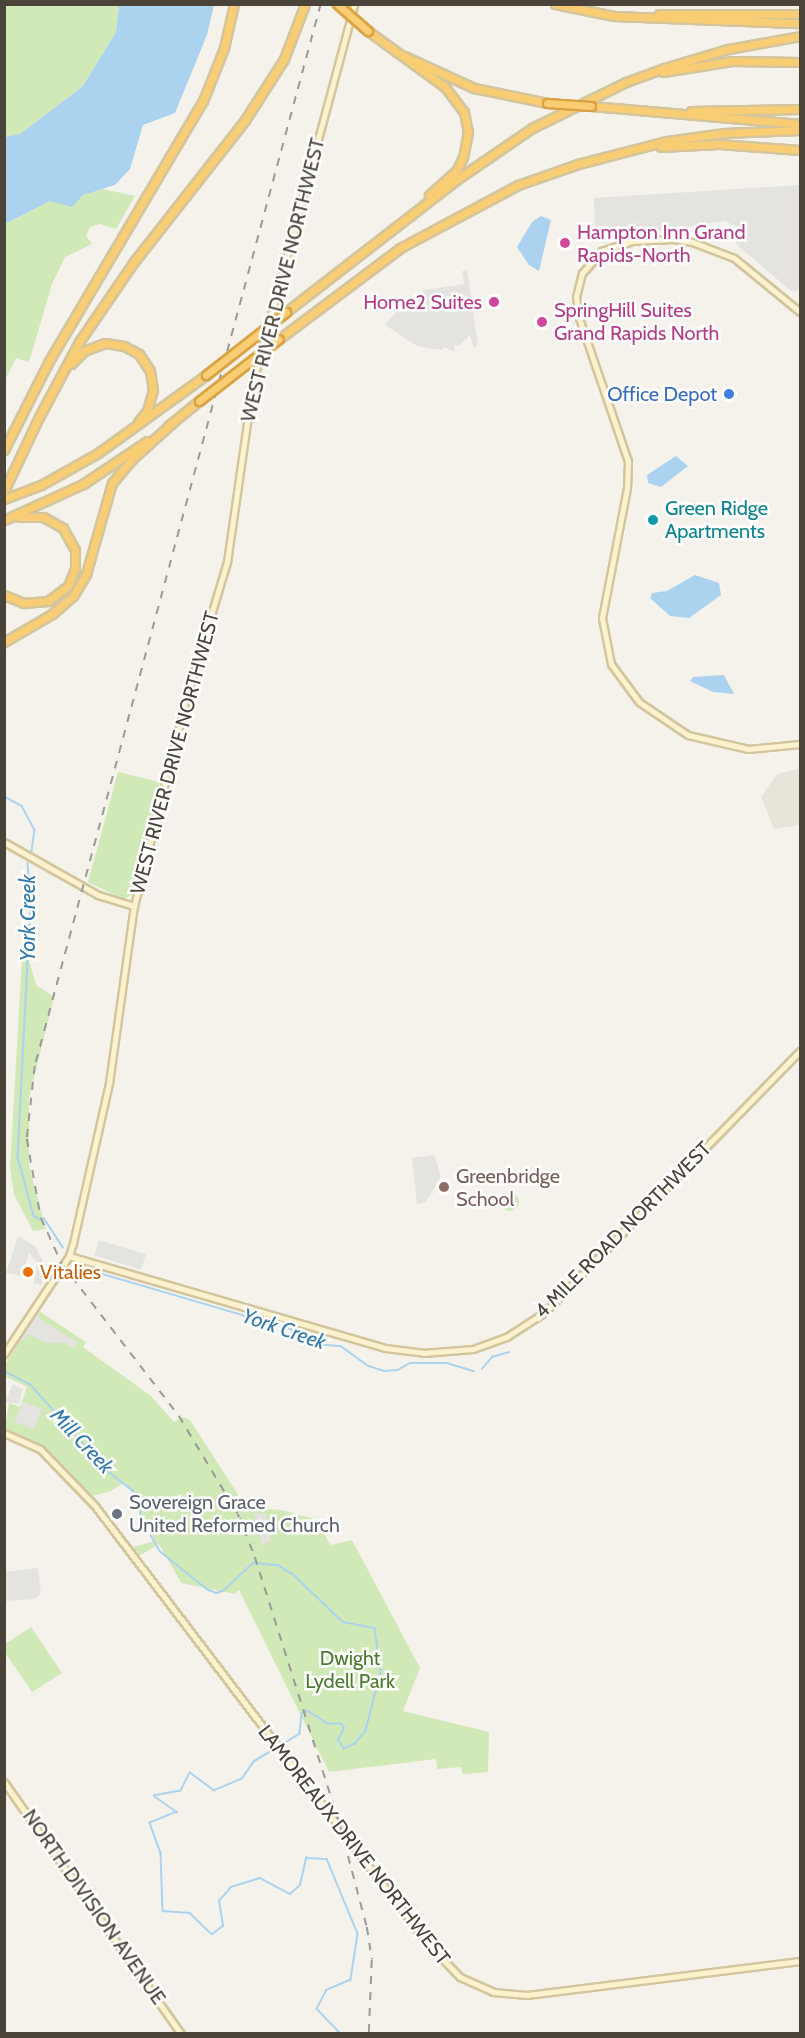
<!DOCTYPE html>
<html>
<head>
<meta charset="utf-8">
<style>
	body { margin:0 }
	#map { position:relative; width:805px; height:2038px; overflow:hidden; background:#f5f2ec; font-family:Cabin,sans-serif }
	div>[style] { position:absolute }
	.residential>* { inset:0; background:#e9e4da }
	.green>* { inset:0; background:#d1e8b7 }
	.round { border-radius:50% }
	.parking>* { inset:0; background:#e4e3e0; transform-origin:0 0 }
	.water>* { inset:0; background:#abd3ef }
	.stream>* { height:1.5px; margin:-0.75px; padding:0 0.75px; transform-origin:0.75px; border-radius:0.75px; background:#abd3ef }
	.roads { filter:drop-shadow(2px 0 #d3c59d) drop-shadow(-2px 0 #d3c59d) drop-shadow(0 2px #d3c59d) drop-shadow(0 -2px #d3c59d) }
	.secondary>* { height:5px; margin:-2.5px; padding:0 2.5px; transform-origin:2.5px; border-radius:2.5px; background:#fdf2ce }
	.highway>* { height:7px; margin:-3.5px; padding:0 3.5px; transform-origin:3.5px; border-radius:3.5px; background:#f9cd73 }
	.rail>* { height:1.5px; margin-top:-0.75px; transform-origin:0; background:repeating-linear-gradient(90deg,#9a9a9a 0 8px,transparent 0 16px) }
	.bridges { filter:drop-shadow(2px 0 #d9a242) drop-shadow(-2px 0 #d9a242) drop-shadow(0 2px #d9a242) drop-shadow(0 -2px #d9a242) }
	.highway-bridge>* { height:7px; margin:-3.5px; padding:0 3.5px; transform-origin:3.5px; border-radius:3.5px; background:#f9cd73 }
	.dots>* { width:16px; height:16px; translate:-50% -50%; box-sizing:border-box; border:3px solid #fff; border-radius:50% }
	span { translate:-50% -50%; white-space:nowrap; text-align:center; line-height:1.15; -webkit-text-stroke:5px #fff; paint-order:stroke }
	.hotel-label { font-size:20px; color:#b23c85 }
	.left { translate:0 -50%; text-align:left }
	.right { translate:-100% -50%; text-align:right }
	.street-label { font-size:20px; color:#4a4339 }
	.shop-label { font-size:20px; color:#366cbe }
	.culture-label { font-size:20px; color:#0d838f }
	.education-label { font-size:20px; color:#785e54 }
	.food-label { font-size:20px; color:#c56008 }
	.worship-label { font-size:20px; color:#5b616d }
	.park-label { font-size:20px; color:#4a7b2d }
	.water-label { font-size:21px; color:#3379ab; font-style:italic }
	.frame { position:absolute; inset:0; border:6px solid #4a4339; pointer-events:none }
</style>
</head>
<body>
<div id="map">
	<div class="residential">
		<i style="clip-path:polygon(800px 768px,800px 825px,774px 829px,761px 797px,777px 774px)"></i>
	</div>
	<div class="green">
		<i style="clip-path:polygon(5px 5px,119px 5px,116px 32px,83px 86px,20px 134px,5px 137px)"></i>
		<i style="clip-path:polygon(103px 189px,135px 196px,116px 229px,100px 224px,90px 227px,86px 236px,92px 244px,65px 257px,52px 284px,29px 362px,16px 358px,5px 380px,5px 224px,50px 201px)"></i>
		<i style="clip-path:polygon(118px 772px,160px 782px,132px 895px,123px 899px,88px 882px)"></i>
		<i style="clip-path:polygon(22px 958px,29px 960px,36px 985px,54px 997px,29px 1098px,29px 1166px,46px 1229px,33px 1231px,14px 1194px,10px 1168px)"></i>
		<i class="round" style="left:501px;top:1193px;width:18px;height:18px"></i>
		<i style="clip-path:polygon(39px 1311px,86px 1342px,83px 1347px,151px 1396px,174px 1422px,183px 1417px,190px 1420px,246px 1507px,281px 1510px,318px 1520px,330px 1545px,352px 1540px,420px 1668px,403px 1711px,489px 1732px,488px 1772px,463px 1774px,461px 1767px,437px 1769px,436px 1759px,329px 1772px,239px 1590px,235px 1594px,181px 1583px,159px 1544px,139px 1556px,133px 1547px,155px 1541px,141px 1516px,137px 1496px,128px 1486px,124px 1483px,109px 1492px,92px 1496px,42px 1446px,5px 1429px,9px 1403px,20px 1407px,27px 1387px,5px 1376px,5px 1365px)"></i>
		<i style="clip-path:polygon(31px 1627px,62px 1673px,32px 1692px,4px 1651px,5px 1644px)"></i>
	</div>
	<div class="parking">
		<i style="clip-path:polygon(800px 185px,800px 290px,791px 291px,735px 243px,745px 231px,725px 221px,624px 236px,605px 243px,595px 233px,594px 198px)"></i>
		<i style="clip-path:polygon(467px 270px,478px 344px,474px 349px,470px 335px,458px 346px,454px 345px,455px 352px,444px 347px,442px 350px,417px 346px,385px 325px,401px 306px,425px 290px,464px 284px,462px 271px)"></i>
		<i style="clip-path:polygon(434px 1155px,441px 1177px,426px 1202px,417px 1204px,412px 1158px)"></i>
		<i style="clip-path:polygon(18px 1236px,35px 1246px,47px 1269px,41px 1286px,35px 1283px,33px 1290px,37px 1263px,29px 1253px,22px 1276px,6px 1273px)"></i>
		<i style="left:99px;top:1240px;width:49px;height:16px;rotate:17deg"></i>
		<i style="clip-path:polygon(38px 1312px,39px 1318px,78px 1343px,73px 1348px,65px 1343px,47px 1343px,28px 1334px,23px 1341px,20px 1339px)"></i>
		<i style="clip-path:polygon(13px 1384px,23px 1389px,19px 1404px,5px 1402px)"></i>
		<i style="left:23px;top:1401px;width:21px;height:22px;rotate:23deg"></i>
		<i style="clip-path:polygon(254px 1513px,265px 1513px,271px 1540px,262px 1546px)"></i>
		<i style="clip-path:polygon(38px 1568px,41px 1593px,35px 1599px,5px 1601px,5px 1572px)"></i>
	</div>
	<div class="water">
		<i style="clip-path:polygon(119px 5px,214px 5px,207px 35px,175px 113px,143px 125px,130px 169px,115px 185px,83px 195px,72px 207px,50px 201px,5px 224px,5px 137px,20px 134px,83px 86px,116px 32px)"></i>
		<i style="clip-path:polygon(541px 216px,551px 220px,539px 271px,529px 265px,517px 247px,532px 222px)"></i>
		<i style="clip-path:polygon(676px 456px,688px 466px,661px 487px,648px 483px,647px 475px)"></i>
		<i style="clip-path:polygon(695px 575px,719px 583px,721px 595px,689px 618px,670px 616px,650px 598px,652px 593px,667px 591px)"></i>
		<i style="clip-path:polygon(724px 675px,734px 694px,713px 692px,690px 681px,693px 677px)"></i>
	</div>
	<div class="stream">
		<i style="left:5px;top:797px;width:19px;rotate:28deg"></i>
		<i style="left:22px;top:806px;width:27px;rotate:62deg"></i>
		<i style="left:35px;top:830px;width:21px;rotate:98deg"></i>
		<i style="left:28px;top:863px;width:39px;rotate:86deg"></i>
		<i style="left:31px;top:902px;width:255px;rotate:92.9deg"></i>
		<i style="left:18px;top:1157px;width:61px;rotate:74.8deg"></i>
		<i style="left:34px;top:1216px;width:6px;rotate:31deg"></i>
		<i style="left:44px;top:1218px;width:35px;rotate:57deg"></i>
		<i style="left:89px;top:1270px;width:210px;rotate:16.3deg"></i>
		<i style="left:291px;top:1329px;width:11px;rotate:52deg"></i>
		<i style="left:298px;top:1338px;width:19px;rotate:18deg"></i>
		<i style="left:316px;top:1344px;width:25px;rotate:5deg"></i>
		<i style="left:341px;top:1346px;width:34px;rotate:36deg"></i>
		<i style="left:369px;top:1366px;width:16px;rotate:18deg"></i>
		<i style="left:384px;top:1371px;width:14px;rotate:-4deg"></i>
		<i style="left:398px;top:1370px;width:14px;rotate:-30deg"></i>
		<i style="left:410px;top:1363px;width:37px"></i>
		<i style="left:447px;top:1363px;width:28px;rotate:17deg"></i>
		<i style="left:482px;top:1369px;width:16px;rotate:-50deg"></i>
		<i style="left:492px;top:1357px;width:18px;rotate:-16deg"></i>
		<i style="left:4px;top:1371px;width:29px;rotate:27deg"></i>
		<i style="left:30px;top:1384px;width:118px;rotate:48.1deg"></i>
		<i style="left:109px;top:1472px;width:31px;rotate:38deg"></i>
		<i style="left:133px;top:1491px;width:13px;rotate:58deg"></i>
		<i style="left:140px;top:1502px;width:16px;rotate:86deg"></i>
		<i style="left:141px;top:1518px;width:39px;rotate:60deg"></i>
		<i style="left:161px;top:1552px;width:59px;rotate:38.8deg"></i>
		<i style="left:207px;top:1589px;width:10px;rotate:24deg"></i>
		<i style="left:216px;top:1593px;width:7px;rotate:-16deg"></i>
		<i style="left:223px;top:1591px;width:41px;rotate:-43deg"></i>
		<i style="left:253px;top:1563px;width:25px;rotate:5deg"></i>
		<i style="left:278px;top:1565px;width:19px;rotate:32deg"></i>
		<i style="left:294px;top:1575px;width:68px;rotate:43.8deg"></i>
		<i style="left:343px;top:1622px;width:33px;rotate:11deg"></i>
		<i style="left:375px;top:1628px;width:44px;rotate:82.2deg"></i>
		<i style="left:381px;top:1672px;width:61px;rotate:104.3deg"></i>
		<i style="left:366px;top:1731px;width:17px;rotate:130deg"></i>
		<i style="left:355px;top:1744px;width:12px;rotate:156deg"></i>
		<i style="left:344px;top:1749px;width:11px;rotate:-124deg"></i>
		<i style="left:338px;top:1740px;width:13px;rotate:-63deg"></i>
		<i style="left:344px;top:1728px;width:5px;rotate:-127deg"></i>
		<i style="left:341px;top:1724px;width:13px;rotate:180deg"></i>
		<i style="left:328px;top:1724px;width:25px;rotate:-148deg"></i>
		<i style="left:307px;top:1711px;width:6px;rotate:149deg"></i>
		<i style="left:302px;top:1714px;width:20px;rotate:96deg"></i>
		<i style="left:300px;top:1734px;width:15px;rotate:148deg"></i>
		<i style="left:270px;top:1752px;width:19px;rotate:148deg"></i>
		<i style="left:254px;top:1762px;width:21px;rotate:125deg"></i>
		<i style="left:242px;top:1779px;width:30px;rotate:157deg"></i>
		<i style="left:214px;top:1791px;width:30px;rotate:-143deg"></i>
		<i style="left:190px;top:1773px;width:20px;rotate:117deg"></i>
		<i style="left:181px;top:1791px;width:27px;rotate:170deg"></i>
		<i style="left:154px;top:1796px;width:28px;rotate:35deg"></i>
		<i style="left:177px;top:1812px;width:29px;rotate:158deg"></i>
		<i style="left:150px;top:1823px;width:33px;rotate:70deg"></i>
		<i style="left:161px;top:1854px;width:57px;rotate:88deg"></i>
		<i style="left:163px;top:1911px;width:27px;rotate:4deg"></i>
		<i style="left:190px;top:1913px;width:30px;rotate:44deg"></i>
		<i style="left:212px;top:1934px;width:14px;rotate:-36deg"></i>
		<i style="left:223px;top:1926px;width:25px;rotate:-99deg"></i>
		<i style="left:219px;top:1901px;width:18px;rotate:-49deg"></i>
		<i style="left:231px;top:1887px;width:30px;rotate:-17deg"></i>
		<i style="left:260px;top:1878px;width:34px;rotate:28deg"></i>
		<i style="left:290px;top:1894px;width:13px;rotate:-42deg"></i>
		<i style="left:300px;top:1885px;width:28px;rotate:-77deg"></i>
		<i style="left:306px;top:1858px;width:21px;rotate:3deg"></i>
		<i style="left:327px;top:1859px;width:81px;rotate:67.5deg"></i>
		<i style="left:358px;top:1934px;width:47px;rotate:98.7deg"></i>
		<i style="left:351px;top:1980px;width:26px;rotate:157deg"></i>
		<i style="left:327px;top:1990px;width:21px;rotate:118deg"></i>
		<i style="left:317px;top:2009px;width:35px;rotate:46deg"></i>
	</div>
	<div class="roads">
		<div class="secondary">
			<i style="left:800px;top:312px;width:85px;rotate:-140.7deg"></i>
			<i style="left:734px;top:258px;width:45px;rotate:-159.1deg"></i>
			<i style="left:692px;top:242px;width:20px;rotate:-171deg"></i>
			<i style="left:672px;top:239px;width:40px;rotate:177.1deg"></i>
			<i style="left:632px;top:241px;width:32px;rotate:162deg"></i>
			<i style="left:602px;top:251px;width:30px;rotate:132deg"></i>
			<i style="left:582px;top:273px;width:25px;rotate:104deg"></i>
			<i style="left:576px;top:297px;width:21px;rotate:82deg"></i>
			<i style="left:579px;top:318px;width:151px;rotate:71.1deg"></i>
			<i style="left:628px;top:461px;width:27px;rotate:92deg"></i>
			<i style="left:627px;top:488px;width:132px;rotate:100.9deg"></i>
			<i style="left:602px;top:618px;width:47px;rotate:78.9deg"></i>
			<i style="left:611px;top:664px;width:47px;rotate:53.6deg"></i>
			<i style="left:639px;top:702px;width:59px;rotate:34deg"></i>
			<i style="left:688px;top:735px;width:62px;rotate:13.1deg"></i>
			<i style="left:748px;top:749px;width:52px;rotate:-5.5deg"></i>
			<i style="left:4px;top:842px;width:108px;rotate:29.4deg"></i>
			<i style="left:98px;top:895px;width:38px;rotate:17deg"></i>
			<i style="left:69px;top:1256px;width:329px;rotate:16.2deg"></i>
			<i style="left:385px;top:1348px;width:38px;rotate:7deg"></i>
			<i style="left:423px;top:1353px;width:50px;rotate:-4.6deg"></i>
			<i style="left:473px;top:1349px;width:37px;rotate:-20deg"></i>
			<i style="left:508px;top:1336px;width:44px;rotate:-33deg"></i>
			<i style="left:545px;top:1312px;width:365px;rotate:-45.7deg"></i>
			<i style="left:4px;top:1354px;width:118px;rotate:-56.4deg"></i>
			<i style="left:69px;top:1256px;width:14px;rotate:-73deg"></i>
			<i style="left:73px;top:1243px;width:164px;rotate:-77.3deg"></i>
			<i style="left:109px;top:1083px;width:179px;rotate:-82deg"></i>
			<i style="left:134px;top:906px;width:218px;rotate:-75.9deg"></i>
			<i style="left:187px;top:695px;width:139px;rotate:-73.3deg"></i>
			<i style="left:227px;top:562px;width:182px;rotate:-81.8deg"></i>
			<i style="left:253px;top:382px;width:391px;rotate:-75deg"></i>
			<i style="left:4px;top:1433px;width:39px;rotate:24deg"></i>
			<i style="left:40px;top:1449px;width:79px;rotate:46deg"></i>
			<i style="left:95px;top:1506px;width:550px;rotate:52.76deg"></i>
			<i style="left:428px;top:1944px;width:46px;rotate:45.9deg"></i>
			<i style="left:460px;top:1977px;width:36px;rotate:24deg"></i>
			<i style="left:493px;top:1992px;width:34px;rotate:5deg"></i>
			<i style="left:527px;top:1995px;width:275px;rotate:-7.1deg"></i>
			<i style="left:4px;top:1782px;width:308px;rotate:54.9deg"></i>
		</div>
		<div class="highway">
			<i style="left:555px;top:4px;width:60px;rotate:11.5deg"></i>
			<i style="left:614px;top:16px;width:186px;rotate:2.2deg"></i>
			<i style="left:659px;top:14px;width:141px"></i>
			<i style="left:368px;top:31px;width:95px;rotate:36deg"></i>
			<i style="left:445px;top:87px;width:31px;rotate:53deg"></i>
			<i style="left:464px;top:112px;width:20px;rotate:79deg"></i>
			<i style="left:468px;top:132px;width:25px;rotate:101deg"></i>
			<i style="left:463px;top:157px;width:14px;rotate:115deg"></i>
			<i style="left:457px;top:170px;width:38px;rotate:138deg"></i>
			<i style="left:404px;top:56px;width:77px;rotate:24.6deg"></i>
			<i style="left:474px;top:88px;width:75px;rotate:11.6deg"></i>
			<i style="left:663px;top:72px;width:70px;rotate:-9.1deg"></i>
			<i style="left:732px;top:61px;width:68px;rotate:0.8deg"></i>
			<i style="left:591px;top:106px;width:210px;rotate:4.9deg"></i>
			<i style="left:691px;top:111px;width:109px;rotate:-1.1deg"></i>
			<i style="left:661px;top:147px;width:58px;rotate:-3deg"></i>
			<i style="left:719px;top:144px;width:81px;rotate:4.2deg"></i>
			<i style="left:286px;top:312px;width:215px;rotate:-37.8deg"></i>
			<i style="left:456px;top:180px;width:92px;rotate:-34.4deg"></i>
			<i style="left:532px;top:128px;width:105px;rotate:-26.1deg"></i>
			<i style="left:626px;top:82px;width:40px;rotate:-20.2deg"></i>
			<i style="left:664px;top:68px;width:67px;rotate:-16.5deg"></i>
			<i style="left:728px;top:49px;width:73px;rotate:-10.2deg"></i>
			<i style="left:279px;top:339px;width:151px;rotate:-36.9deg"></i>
			<i style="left:400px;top:248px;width:134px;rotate:-28.1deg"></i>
			<i style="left:518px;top:185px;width:64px;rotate:-19.3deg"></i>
			<i style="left:578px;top:164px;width:92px;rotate:-14.5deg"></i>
			<i style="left:667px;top:141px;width:58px;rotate:-8deg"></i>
			<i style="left:724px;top:133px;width:76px;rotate:-2.3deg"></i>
			<i style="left:71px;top:364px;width:18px;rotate:-45deg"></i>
			<i style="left:84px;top:351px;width:22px;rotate:-21deg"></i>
			<i style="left:105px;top:343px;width:19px;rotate:9deg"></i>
			<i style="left:124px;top:346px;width:17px;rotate:28deg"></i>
			<i style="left:139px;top:354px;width:20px;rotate:57deg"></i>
			<i style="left:150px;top:371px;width:19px;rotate:81deg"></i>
			<i style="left:153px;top:390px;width:22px;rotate:106deg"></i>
			<i style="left:147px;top:411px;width:14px;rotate:129deg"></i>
			<i style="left:168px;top:426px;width:40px;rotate:-39deg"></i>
			<i style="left:4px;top:450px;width:100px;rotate:-63.2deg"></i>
			<i style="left:49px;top:361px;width:302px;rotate:-59.4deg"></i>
			<i style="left:203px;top:101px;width:57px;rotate:-68.4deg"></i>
			<i style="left:224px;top:48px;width:45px;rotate:-77.2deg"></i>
			<i style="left:4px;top:491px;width:82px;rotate:-64.7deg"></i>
			<i style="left:39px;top:417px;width:85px;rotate:-61.9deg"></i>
			<i style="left:79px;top:342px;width:96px;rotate:-55.6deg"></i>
			<i style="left:133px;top:263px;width:182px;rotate:-51.9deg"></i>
			<i style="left:245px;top:120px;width:72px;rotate:-57.4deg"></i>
			<i style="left:284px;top:59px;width:59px;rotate:-69.1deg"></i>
			<i style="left:4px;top:499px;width:40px;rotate:-21deg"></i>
			<i style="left:41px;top:485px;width:65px;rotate:-29.3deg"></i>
			<i style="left:98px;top:453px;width:133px;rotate:-35.8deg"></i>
			<i style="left:4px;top:520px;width:87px;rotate:-24.5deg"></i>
			<i style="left:83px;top:484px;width:77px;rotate:-33.9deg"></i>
			<i style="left:4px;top:595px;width:22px;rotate:22deg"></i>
			<i style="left:24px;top:603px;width:24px;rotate:-5deg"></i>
			<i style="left:48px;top:601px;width:25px;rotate:-37deg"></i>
			<i style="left:68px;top:586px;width:18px;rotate:-68deg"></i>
			<i style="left:75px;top:569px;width:19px;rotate:-90deg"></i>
			<i style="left:75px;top:550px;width:25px;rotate:-119deg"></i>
			<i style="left:63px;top:528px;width:23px;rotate:-151deg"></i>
			<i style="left:43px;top:517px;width:23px;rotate:180deg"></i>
			<i style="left:4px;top:642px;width:56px;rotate:-30.3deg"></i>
			<i style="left:52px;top:614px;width:28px;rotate:-41deg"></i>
			<i style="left:73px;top:596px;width:26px;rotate:-59deg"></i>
			<i style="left:86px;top:574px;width:95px;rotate:-74.1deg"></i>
			<i style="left:112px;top:483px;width:30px;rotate:-50deg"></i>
			<i style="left:131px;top:460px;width:55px;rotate:-42.1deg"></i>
		</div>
	</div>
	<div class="rail">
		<i style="left:321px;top:4px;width:1100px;rotate:105.07deg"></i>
		<i style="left:35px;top:1066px;width:73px;rotate:96.3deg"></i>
		<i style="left:27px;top:1139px;width:80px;rotate:80deg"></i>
		<i style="left:41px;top:1218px;width:51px;rotate:65.5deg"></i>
		<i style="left:62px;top:1264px;width:192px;rotate:52.4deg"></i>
		<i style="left:179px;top:1416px;width:114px;rotate:59deg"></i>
		<i style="left:238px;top:1514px;width:46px;rotate:68.4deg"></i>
		<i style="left:255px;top:1557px;width:281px;rotate:72.4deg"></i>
		<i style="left:340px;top:1825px;width:106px;rotate:75.2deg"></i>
		<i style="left:367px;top:1927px;width:33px;rotate:81deg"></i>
		<i style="left:372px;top:1960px;width:74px;rotate:92.3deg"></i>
	</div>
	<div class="bridges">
		<div class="highway-bridge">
			<i style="left:337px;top:4px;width:41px;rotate:41.1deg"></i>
			<i style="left:547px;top:103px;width:44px;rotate:3.9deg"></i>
			<i style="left:206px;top:375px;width:102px;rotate:-38.2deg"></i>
			<i style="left:199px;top:401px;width:101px;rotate:-37.8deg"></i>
		</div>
	</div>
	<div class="dots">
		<i style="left:565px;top:243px;background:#d1479c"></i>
		<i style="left:494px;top:302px;background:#d1479c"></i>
		<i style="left:542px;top:322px;background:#d1479c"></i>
		<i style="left:729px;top:394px;background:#3f7fe0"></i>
		<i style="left:653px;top:520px;background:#0f9aa8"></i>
		<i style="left:444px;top:1187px;background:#8d6e63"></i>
		<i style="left:28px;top:1272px;background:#e8710a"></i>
		<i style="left:117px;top:1514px;background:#6b7280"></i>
	</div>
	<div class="hotel-label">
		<span class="left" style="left:577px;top:244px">Hampton Inn Grand<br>Rapids-North</span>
		<span class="right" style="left:482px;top:302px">Home2 Suites</span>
		<span class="left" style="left:554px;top:322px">SpringHill Suites<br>Grand Rapids North</span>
	</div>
	<div class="street-label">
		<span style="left:283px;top:280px;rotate:-76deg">WEST RIVER DRIVE NORTHWEST</span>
		<span style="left:175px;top:753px;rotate:-75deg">WEST RIVER DRIVE NORTHWEST</span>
		<span style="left:623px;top:1230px;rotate:-45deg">4 MILE ROAD NORTHWEST</span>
		<span style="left:354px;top:1845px;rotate:52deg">LAMOREAUX DRIVE NORTHWEST</span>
		<span style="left:94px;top:1907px;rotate:55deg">NORTH DIVISION AVENUE</span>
	</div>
	<div class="shop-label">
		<span class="right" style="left:717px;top:394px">Office Depot</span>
	</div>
	<div class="culture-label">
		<span class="left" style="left:665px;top:520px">Green Ridge<br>Apartments</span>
	</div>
	<div class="education-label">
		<span class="left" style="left:456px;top:1188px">Greenbridge<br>School</span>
	</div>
	<div class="food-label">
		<span class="left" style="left:40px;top:1272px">Vitalies</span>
	</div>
	<div class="worship-label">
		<span class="left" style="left:129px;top:1514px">Sovereign Grace<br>United Reformed Church</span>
	</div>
	<div class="park-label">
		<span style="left:350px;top:1670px">Dwight<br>Lydell Park</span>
	</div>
	<div class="water-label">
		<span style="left:28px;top:918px;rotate:-90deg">York Creek</span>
		<span style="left:284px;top:1329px;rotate:19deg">York Creek</span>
		<span style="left:82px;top:1441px;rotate:47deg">Mill Creek</span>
	</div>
	<div class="frame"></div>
</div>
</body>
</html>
